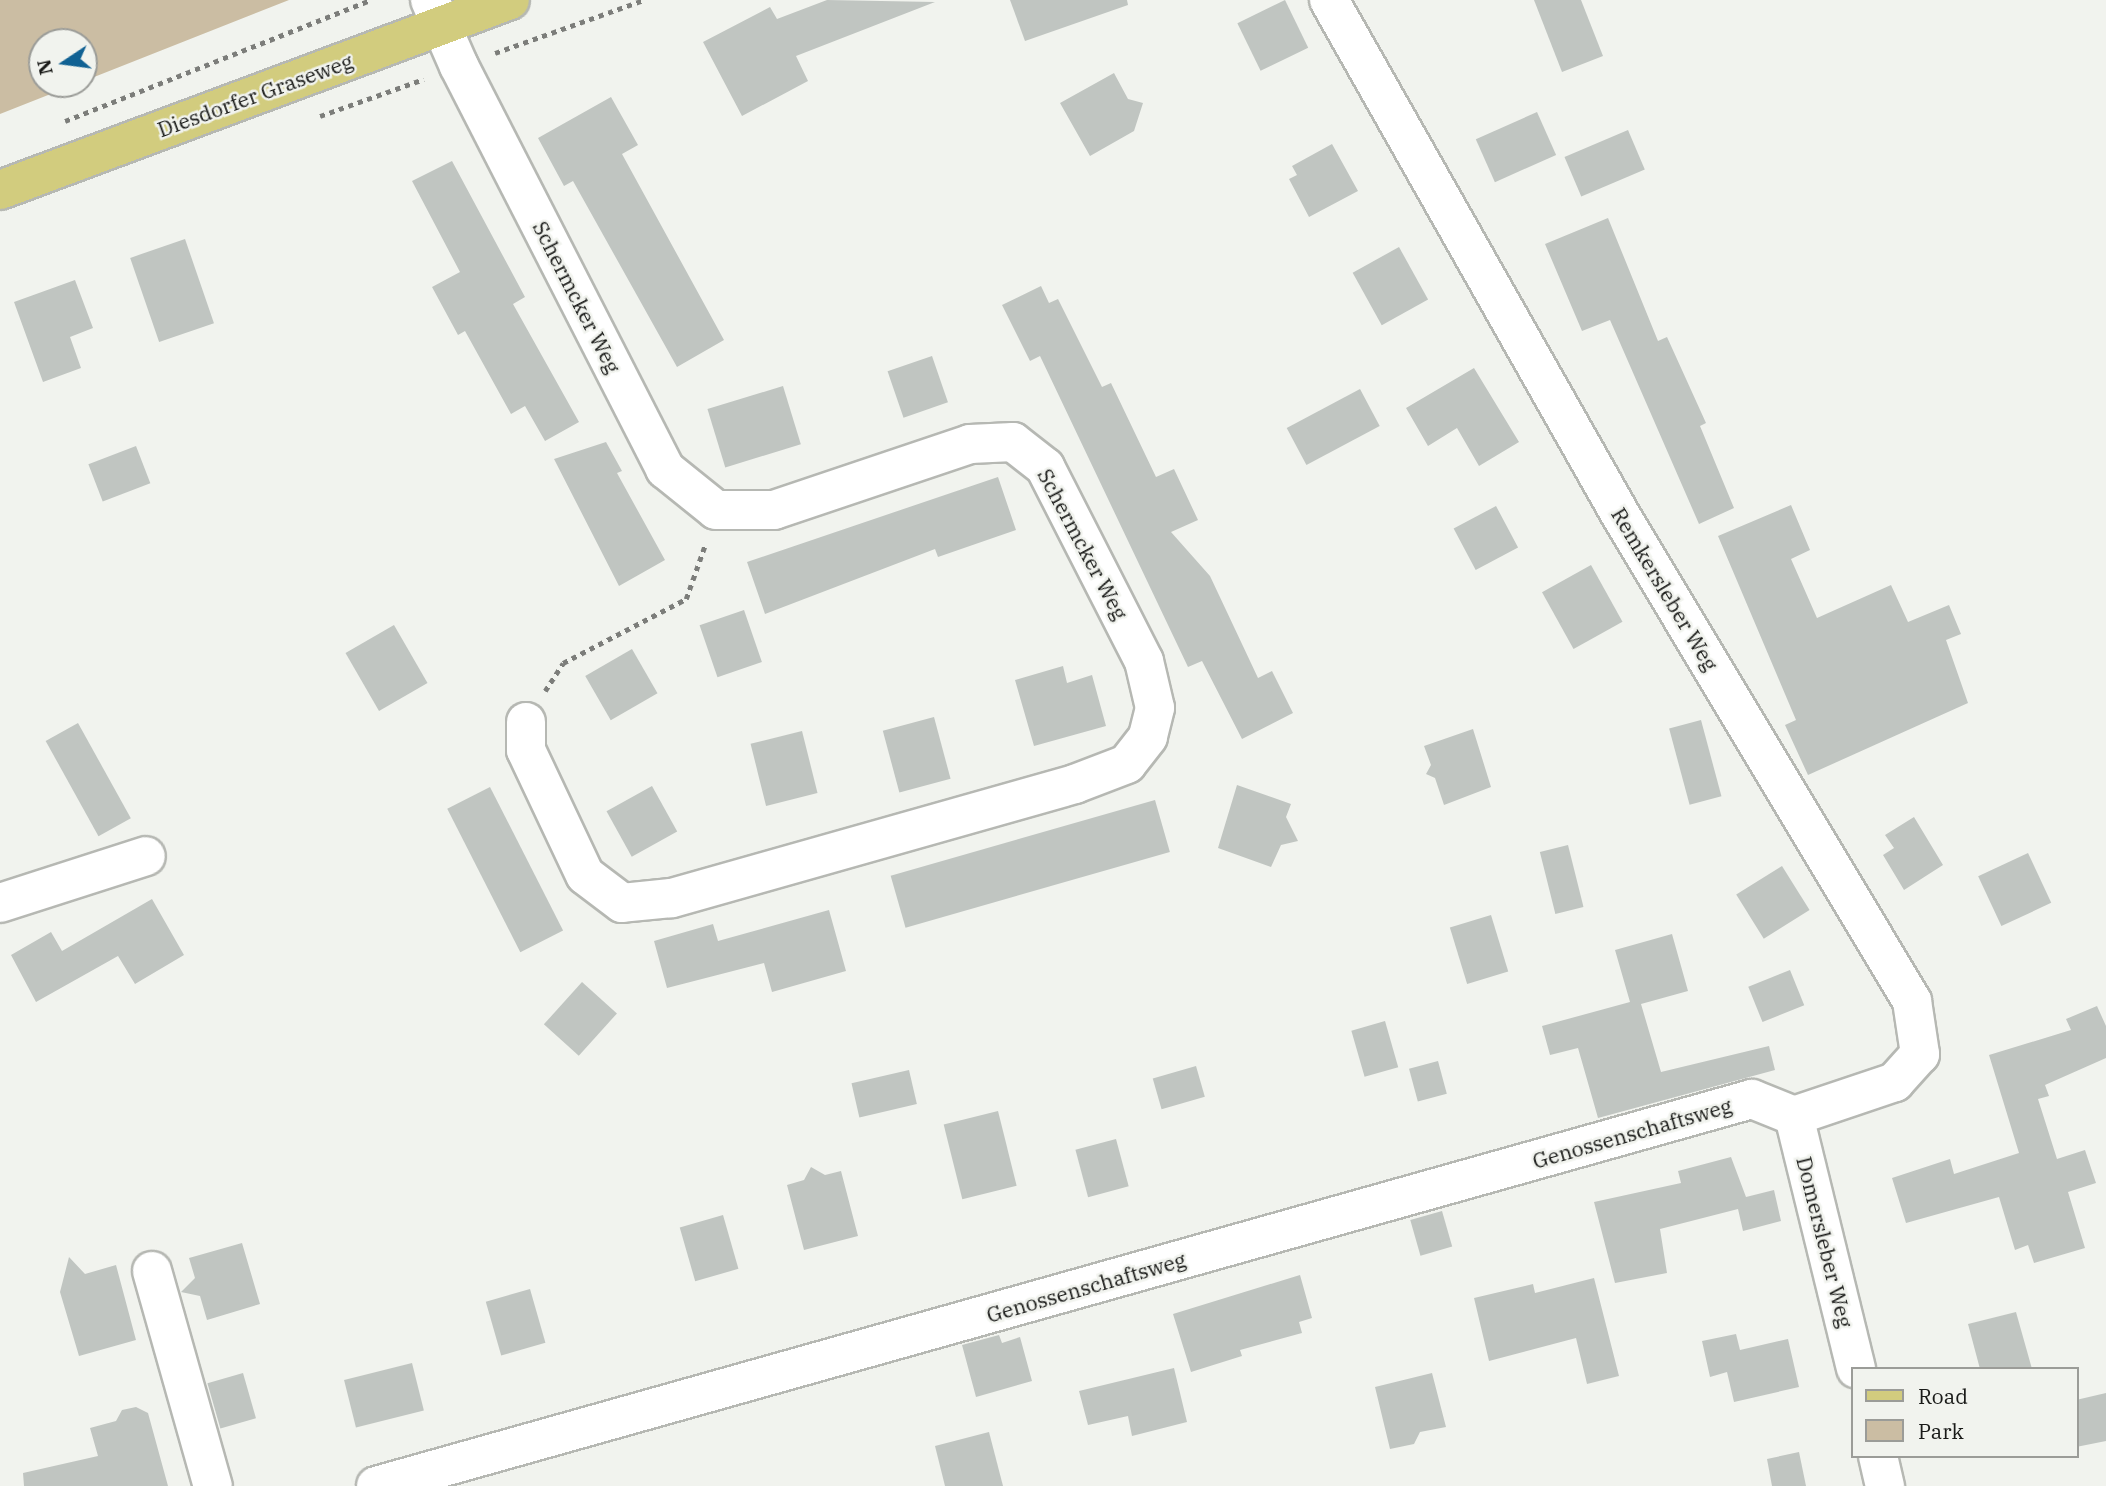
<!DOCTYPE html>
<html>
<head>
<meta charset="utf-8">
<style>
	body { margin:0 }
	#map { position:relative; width:2106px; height:1486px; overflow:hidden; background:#f1f3ee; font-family:"IBM Plex Serif",serif }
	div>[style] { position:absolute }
	.green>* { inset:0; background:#cbbda3 }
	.building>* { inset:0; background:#c0c5c1; transform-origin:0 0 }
	.path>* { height:4.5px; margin-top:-2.25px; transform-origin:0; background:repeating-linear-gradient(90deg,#7c7d7a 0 5px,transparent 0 10px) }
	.roads { filter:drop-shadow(2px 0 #b6b8b3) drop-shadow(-2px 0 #b6b8b3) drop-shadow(0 2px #b6b8b3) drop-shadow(0 -2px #b6b8b3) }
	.minor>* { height:38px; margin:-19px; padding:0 19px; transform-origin:19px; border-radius:19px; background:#fff }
	.major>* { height:38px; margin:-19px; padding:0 19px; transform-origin:19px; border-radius:19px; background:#d2cc7e }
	span { translate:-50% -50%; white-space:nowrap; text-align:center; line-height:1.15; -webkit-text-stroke:5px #f1f3ee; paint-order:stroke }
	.street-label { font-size:21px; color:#191a18 }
	.legend { position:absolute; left:1851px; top:1367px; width:228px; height:91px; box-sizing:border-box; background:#f1f3ee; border:2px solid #9b9c98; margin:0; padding:9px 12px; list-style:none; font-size:21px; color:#191a18 }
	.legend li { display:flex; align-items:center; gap:14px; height:35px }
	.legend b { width:35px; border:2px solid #9b9c98 }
	.north { position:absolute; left:28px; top:28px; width:70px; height:70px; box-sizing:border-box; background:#f1f3ee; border:2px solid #9b9c98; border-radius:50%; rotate:257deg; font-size:19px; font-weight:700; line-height:28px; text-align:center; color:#191a18 }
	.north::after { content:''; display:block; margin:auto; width:24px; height:32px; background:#106193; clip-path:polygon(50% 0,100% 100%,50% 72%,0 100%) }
</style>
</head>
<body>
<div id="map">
	<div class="green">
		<i style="clip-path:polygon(0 0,289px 0,84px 81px,84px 42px,42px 42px,42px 84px,76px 84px,0 114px)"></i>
	</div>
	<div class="building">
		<i style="clip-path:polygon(827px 0,935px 2px,796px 56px,808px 81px,742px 116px,703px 42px,770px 7px,777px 19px)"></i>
		<i style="clip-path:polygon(1010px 0,1127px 0,1128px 5px,1025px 41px)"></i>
		<i style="left:1285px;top:0;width:53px;height:53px;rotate:64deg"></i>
		<i style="clip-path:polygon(1534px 0,1581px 0,1603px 56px,1562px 72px)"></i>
		<i style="clip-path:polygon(1114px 73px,1128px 99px,1143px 103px,1134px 131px,1090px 156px,1060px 103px)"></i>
		<i style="clip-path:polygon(611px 97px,638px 145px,622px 154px,724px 340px,677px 367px,573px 181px,564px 186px,538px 138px)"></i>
		<i style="left:1537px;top:112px;width:47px;height:67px;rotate:66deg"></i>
		<i style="left:1628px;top:130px;width:43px;height:69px;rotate:67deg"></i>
		<i style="clip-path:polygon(1332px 144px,1358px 191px,1309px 217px,1289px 179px,1297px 175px,1292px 166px)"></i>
		<i style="clip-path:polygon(452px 161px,525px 297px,513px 304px,579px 422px,545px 441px,525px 406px,511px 414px,465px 331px,458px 335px,432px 287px,460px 272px,412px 181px)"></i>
		<i style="clip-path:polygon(1608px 218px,1658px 341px,1667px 337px,1706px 423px,1700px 426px,1734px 508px,1699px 524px,1610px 320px,1582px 331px,1545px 244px)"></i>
		<i style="left:185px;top:239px;width:89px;height:58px;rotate:71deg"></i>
		<i style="left:1399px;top:247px;width:60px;height:53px;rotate:61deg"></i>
		<i style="clip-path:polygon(75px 280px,93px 328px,70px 337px,81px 368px,43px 382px,14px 302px)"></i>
		<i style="clip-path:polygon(1041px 286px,1049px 303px,1058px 299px,1102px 387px,1111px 383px,1156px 477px,1174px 469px,1198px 520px,1171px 532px,1210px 576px,1258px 678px,1272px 671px,1293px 713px,1242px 739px,1202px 661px,1188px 667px,1040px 356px,1030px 361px,1002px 305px)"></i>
		<i style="left:932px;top:356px;width:49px;height:47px;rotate:71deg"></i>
		<i style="clip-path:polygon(1474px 368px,1519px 442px,1479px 466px,1457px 428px,1428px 446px,1406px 408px)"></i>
		<i style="left:783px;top:386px;width:61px;height:79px;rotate:73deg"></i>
		<i style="left:1360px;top:389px;width:42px;height:83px;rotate:62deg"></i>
		<i style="clip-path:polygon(606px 442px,622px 471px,617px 473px,665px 560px,619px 586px,554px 459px)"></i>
		<i style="left:136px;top:446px;width:40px;height:51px;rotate:69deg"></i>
		<i style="clip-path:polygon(998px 477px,1016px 530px,938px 557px,935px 549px,765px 614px,747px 562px)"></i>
		<i style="clip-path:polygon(1791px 505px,1810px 550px,1791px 559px,1817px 618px,1891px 585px,1908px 622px,1949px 605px,1961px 634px,1946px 640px,1968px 703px,1808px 775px,1785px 725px,1796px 720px,1718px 536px)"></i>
		<i style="left:1496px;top:506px;width:47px;height:48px;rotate:62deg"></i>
		<i style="left:1591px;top:565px;width:65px;height:56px;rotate:61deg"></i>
		<i style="left:744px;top:610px;width:55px;height:47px;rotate:71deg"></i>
		<i style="left:394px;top:625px;width:67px;height:56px;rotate:60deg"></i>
		<i style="left:632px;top:649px;width:51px;height:54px;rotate:60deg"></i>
		<i style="clip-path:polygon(1063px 666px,1067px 683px,1092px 675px,1106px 726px,1034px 746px,1015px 680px)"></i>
		<i style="left:934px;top:717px;width:64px;height:53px;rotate:75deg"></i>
		<i style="left:1701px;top:720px;width:79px;height:33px;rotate:75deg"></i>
		<i style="left:78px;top:723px;width:109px;height:37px;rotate:61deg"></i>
		<i style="clip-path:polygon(1473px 729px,1491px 787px,1444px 805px,1435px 778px,1426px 774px,1431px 765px,1424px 746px)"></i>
		<i style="left:802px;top:731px;width:64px;height:53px;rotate:76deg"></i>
		<i style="clip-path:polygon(1237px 785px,1291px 804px,1286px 817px,1298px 841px,1281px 845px,1271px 867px,1218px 848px)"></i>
		<i style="left:652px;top:786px;width:52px;height:52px;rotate:61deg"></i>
		<i style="left:490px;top:787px;width:161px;height:48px;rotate:63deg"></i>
		<i style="left:1155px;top:800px;width:54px;height:275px;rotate:74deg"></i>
		<i style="clip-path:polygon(1914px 817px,1943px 865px,1904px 890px,1883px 855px,1894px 848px,1885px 835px)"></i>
		<i style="left:1568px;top:845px;width:64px;height:29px;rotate:76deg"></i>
		<i style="left:2028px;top:853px;width:55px;height:55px;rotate:65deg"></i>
		<i style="left:1782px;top:866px;width:52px;height:54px;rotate:58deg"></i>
		<i style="clip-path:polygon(152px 899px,184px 955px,135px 984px,118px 956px,36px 1002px,11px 955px,51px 932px,62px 951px)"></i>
		<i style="clip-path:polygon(829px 910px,846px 971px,772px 992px,764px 963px,667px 988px,654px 941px,713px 924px,718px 941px)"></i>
		<i style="left:1491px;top:915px;width:59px;height:43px;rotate:73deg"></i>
		<i style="clip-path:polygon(1672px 934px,1688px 991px,1641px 1004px,1661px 1072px,1769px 1046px,1775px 1070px,1598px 1118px,1578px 1048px,1550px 1055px,1542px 1026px,1630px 1002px,1615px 950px)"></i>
		<i style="left:1790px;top:970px;width:38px;height:45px;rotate:68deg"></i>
		<i style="left:582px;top:982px;width:47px;height:57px;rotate:42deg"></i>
		<i style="clip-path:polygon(2097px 1006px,2106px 1026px,2106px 1058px,2045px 1085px,2049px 1096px,2038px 1099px,2057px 1159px,2085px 1150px,2096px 1183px,2068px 1192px,2085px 1248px,2034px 1263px,2028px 1245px,2015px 1250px,1999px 1197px,1906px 1223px,1892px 1178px,1950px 1159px,1954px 1174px,2019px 1153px,1989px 1055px,2071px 1030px,2066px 1019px)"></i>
		<i style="left:1385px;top:1021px;width:48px;height:35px;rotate:74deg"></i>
		<i style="left:1438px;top:1061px;width:34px;height:30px;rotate:75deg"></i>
		<i style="left:1196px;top:1066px;width:32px;height:45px;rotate:74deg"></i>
		<i style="left:909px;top:1070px;width:35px;height:59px;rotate:77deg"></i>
		<i style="left:998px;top:1111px;width:77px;height:56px;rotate:76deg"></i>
		<i style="left:1116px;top:1139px;width:49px;height:42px;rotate:75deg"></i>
		<i style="clip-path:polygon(1731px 1157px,1746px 1197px,1774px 1190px,1781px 1221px,1743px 1231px,1738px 1209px,1660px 1229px,1667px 1273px,1615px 1283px,1594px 1202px,1681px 1183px,1678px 1171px)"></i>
		<i style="clip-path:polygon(811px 1167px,825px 1175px,841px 1171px,858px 1236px,804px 1250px,787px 1185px,804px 1180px)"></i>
		<i style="left:1442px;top:1211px;width:37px;height:33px;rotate:74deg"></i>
		<i style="left:723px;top:1215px;width:56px;height:45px;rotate:74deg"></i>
		<i style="clip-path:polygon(242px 1243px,260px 1304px,207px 1320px,200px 1296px,181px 1292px,195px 1278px,189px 1258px)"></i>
		<i style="clip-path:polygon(69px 1257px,85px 1274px,116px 1265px,136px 1340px,79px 1356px,60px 1292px)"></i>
		<i style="clip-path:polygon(1300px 1275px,1312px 1318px,1299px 1322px,1302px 1333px,1240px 1350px,1242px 1356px,1191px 1372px,1173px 1314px)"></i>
		<i style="clip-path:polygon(1594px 1278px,1619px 1376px,1587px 1384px,1576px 1338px,1489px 1361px,1474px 1298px,1533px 1284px,1535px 1293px)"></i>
		<i style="left:530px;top:1289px;width:56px;height:46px;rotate:74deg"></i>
		<i style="clip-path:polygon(2016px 1312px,2032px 1369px,1980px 1369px,1968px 1324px)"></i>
		<i style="clip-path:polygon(1736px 1334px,1740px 1350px,1788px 1339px,1799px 1387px,1734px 1402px,1727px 1372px,1710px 1377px,1702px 1341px)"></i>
		<i style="clip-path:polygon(999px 1335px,1002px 1343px,1020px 1337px,1032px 1381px,976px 1397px,962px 1345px)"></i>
		<i style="left:412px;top:1363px;width:49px;height:70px;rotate:76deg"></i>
		<i style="clip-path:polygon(1174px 1368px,1187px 1422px,1132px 1436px,1128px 1416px,1088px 1425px,1079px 1391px)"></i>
		<i style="left:243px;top:1373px;width:47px;height:37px;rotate:74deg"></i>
		<i style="clip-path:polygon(1432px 1373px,1446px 1427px,1420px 1432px,1414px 1444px,1390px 1449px,1375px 1387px)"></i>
		<i style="clip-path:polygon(2106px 1393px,2106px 1441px,2076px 1447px,2076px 1400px)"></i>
		<i style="clip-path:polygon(136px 1407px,148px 1413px,168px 1486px,24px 1486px,23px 1473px,98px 1456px,90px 1428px,116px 1421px,122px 1410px)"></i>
		<i style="clip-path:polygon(989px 1432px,1003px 1486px,945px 1486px,935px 1446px)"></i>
		<i style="clip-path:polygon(1799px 1452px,1806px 1486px,1772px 1486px,1767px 1459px)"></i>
	</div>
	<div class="path">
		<i style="left:495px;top:53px;width:158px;rotate:-19.6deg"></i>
		<i style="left:320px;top:116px;width:110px;rotate:-19.6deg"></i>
		<i style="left:65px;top:121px;width:328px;rotate:-21.6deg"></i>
		<i style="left:545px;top:691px;width:33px;rotate:-57deg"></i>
		<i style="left:563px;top:663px;width:139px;rotate:-27.5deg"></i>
		<i style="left:686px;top:599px;width:57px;rotate:-70.6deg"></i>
	</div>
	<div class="roads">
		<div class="minor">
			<i style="left:430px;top:0;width:72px;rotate:66.3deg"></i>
			<i style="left:459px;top:66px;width:453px;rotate:62.9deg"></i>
			<i style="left:665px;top:469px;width:65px;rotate:38.8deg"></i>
			<i style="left:716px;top:510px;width:58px"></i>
			<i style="left:774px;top:510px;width:207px;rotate:-18.6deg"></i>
			<i style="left:970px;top:444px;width:43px;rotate:-2.7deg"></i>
			<i style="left:1013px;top:442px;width:41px;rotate:38deg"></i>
			<i style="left:1045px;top:467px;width:218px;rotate:63deg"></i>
			<i style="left:1144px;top:661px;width:48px;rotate:76.8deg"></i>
			<i style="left:1155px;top:708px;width:30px;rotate:104deg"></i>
			<i style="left:1148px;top:737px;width:34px;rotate:128deg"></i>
			<i style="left:1127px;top:764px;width:56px;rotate:159deg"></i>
			<i style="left:1075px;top:784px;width:420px;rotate:164.2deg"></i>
			<i style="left:671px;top:898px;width:49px;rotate:174.2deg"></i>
			<i style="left:622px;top:903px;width:46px;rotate:-142.9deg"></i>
			<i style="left:585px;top:875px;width:138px;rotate:-115.3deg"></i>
			<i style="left:526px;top:750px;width:28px;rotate:-90deg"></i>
			<i style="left:1329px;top:0;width:591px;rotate:60.48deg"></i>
			<i style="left:1620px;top:514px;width:568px;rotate:59.05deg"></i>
			<i style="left:1912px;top:1001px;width:54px;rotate:81.4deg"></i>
			<i style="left:1920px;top:1054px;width:38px;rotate:132deg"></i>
			<i style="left:1895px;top:1082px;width:107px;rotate:161.4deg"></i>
			<i style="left:0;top:903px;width:153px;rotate:-17.8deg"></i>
			<i style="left:1794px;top:1116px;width:260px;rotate:76.2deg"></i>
			<i style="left:152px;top:1271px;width:223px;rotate:74.2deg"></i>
			<i style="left:1878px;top:1456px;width:31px;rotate:77deg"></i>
			<i style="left:376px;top:1486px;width:1429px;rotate:-15.71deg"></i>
			<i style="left:1752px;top:1099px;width:45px;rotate:22deg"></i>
		</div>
		<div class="major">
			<i style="left:0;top:190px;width:544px;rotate:-20.43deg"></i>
		</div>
	</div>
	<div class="street-label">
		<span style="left:255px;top:95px;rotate:-20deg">Diesdorfer Graseweg</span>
		<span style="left:577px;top:297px;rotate:63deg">Schermcker Weg</span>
		<span style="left:1083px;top:544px;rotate:62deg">Schermcker Weg</span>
		<span style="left:1665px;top:589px;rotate:59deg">Remkersleber Weg</span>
		<span style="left:1632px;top:1133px;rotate:-16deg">Genossenschaftsweg</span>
		<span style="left:1825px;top:1242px;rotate:76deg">Domersleber Weg</span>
		<span style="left:1086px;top:1287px;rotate:-16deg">Genossenschaftsweg</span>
	</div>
	<ul class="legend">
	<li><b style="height:9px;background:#d2cc7e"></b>Road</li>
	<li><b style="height:19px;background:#cbbda3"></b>Park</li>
	</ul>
	<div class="north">N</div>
</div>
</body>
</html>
